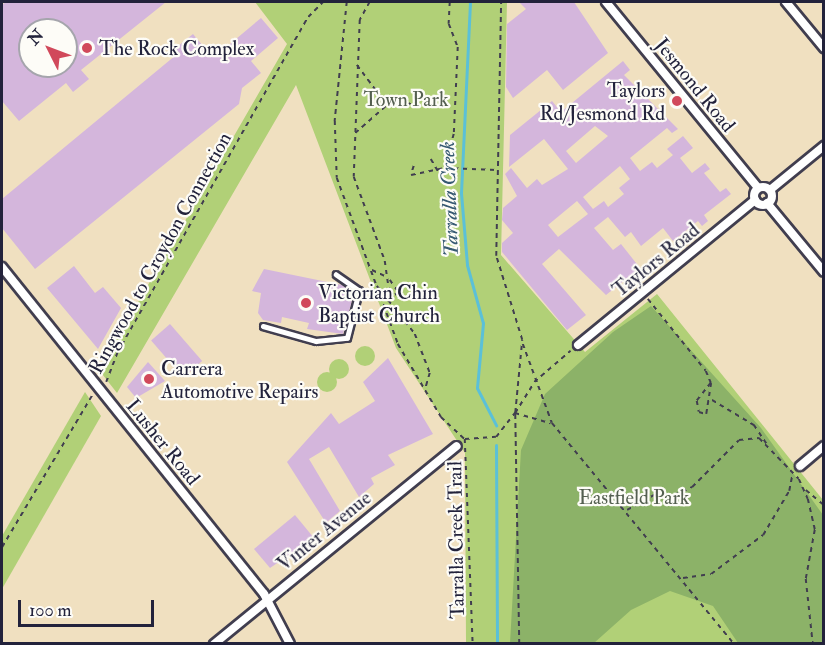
<!DOCTYPE html>
<html>
<head>
<meta charset="utf-8">
<style>
	body { margin:0 }
	#map { position:relative; width:825px; height:645px; overflow:hidden; background:#f0e0c0; font-family:"IM FELL Double Pica",serif }
	div>[style] { position:absolute }
	.green>* { inset:0; background:#b1d077 }
	.round { border-radius:50% }
	.forest>* { inset:0; background:#8cb268 }
	.stream>* { height:3px; margin:-1.5px; padding:0 1.5px; transform-origin:1.5px; border-radius:1.5px; background:#5bc0d8 }
	.building>* { inset:0; background:#d4b6dc; transform-origin:0 0 }
	.path>* { height:1.5px; margin-top:-0.75px; transform-origin:0; background:repeating-linear-gradient(90deg,#413e4f 0 4.5px,transparent 0 9px) }
	.roads { filter:drop-shadow(2px 0 #413e4f) drop-shadow(-2px 0 #413e4f) drop-shadow(0 2px #413e4f) drop-shadow(0 -2px #413e4f) }
	.lane>* { height:4.5px; margin:-2.25px; padding:0 2.25px; transform-origin:2.25px; border-radius:2.25px; background:#fff }
	.street>* { height:8px; margin:-4px; padding:0 4px; transform-origin:4px; border-radius:4px; background:#fff }
	.street>.ring { margin:-4px; padding:0; box-sizing:content-box; background:none; border:8px solid #fff; border-radius:50% }
	.dots>* { width:16px; height:16px; translate:-50% -50%; box-sizing:border-box; border:3px solid #fdfcf7; border-radius:50% }
	span { translate:-50% -50%; white-space:nowrap; text-align:center; line-height:1.15; -webkit-text-stroke:4.5px #fdfcf7; paint-order:stroke }
	.poi-label { font-size:20px; color:#22223b }
	.left { translate:0 -50%; text-align:left }
	.right { translate:-100% -50%; text-align:right }
	.street-label { font-size:20px; color:#22223b }
	.park-label { font-size:20px; color:#545f50 }
	.water-label { font-size:21px; color:#365972; font-style:italic }
	.frame { position:absolute; inset:0; border:3px solid #22223b; pointer-events:none }
	.north { position:absolute; left:18px; top:18px; width:60px; height:60px; box-sizing:border-box; background:#fdfcf7; border:2px solid #a5a5ac; border-radius:50%; rotate:312deg; font-size:16px; font-weight:700; line-height:24px; text-align:center; color:#22223b }
	.north::after { content:''; display:block; margin:auto; width:21px; height:27px; background:#d1495b; clip-path:polygon(50% 0,100% 100%,50% 72%,0 100%) }
	.scale { position:absolute; left:18px; top:600px; width:136px; height:27px; box-sizing:border-box; border:3px solid #22223b; border-top:0; padding-left:8px; font-size:18px; line-height:21px; white-space:nowrap; color:#22223b; -webkit-text-stroke:4px #fdfcf7; paint-order:stroke }
</style>
</head>
<body>
<div id="map">
	<div class="green">
		<i style="clip-path:polygon(255px 2px,507px 2px,501px 255px,585px 352px,657px 294px,823px 500px,823px 643px,466px 643px,465px 453px,396px 348px,296px 85px,117px 393px,99px 370px,287px 44px)"></i>
		<i class="round" style="left:355px;top:346px;width:20px;height:20px"></i>
		<i class="round" style="left:329px;top:359px;width:20px;height:20px"></i>
		<i class="round" style="left:317px;top:372px;width:20px;height:20px"></i>
		<i style="clip-path:polygon(85px 392px,101px 416px,2px 589px,2px 536px)"></i>
	</div>
	<div class="forest">
		<i style="clip-path:polygon(651px 306px,761px 428px,823px 515px,823px 643px,738px 643px,713px 606px,670px 591px,631px 610px,594px 643px,510px 643px,521px 450px,545px 394px,613px 332px)"></i>
	</div>
	<div class="stream">
		<i style="left:470px;top:2px;width:191px;rotate:92.7deg"></i>
		<i style="left:461px;top:193px;width:72px;rotate:85.2deg"></i>
		<i style="left:467px;top:265px;width:60px;rotate:74.6deg"></i>
		<i style="left:483px;top:323px;width:65px;rotate:95.3deg"></i>
		<i style="left:477px;top:388px;width:42px;rotate:62.8deg"></i>
		<i style="left:496px;top:445px;width:199px;rotate:89.7deg"></i>
	</div>
	<div class="building">
		<i style="clip-path:polygon(evenodd,6px 2px,166px 2px,81px 70px,89px 79px,73px 92px,66px 83px,19px 121px,2px 101px,2px 5px,6px 2px,30px 30px,66px 30px,66px 66px,30px 66px,30px 30px)"></i>
		<i style="clip-path:polygon(519px 2px,574px 2px,608px 53px,563px 90px,547px 70px,513px 98px,506px 87px,507px 24px,526px 9px)"></i>
		<i style="clip-path:polygon(261px 18px,278px 38px,251px 61px,261px 73px,242px 88px,239px 104px,35px 269px,2px 228px,2px 199px,176px 55px,172px 51px,193px 34px,209px 53px,214px 49px,218px 54px)"></i>
		<i style="clip-path:polygon(evenodd,623px 61px,630px 70px,624px 75px,678px 129px,672px 133px,667px 128px,630px 158px,640px 171px,652px 162px,657px 168px,673px 155px,667px 149px,683px 136px,693px 148px,680px 158px,692px 173px,705px 163px,710px 169px,704px 173px,720px 192px,726px 188px,731px 194px,704px 215px,708px 221px,702px 226px,698px 221px,673px 241px,663px 228px,641px 246px,631px 232px,625px 237px,608px 217px,594px 228px,613px 250px,621px 244px,640px 268px,606px 295px,559px 249px,542px 264px,586px 315px,567px 330px,502px 252px,502px 243px,513px 233px,502px 220px,503px 208px,517px 196px,505px 174px,511px 168px,527px 188px,537px 179px,542px 185px,568px 169px,544px 139px,509px 167px,510px 135px,552px 101px,561px 112px,623px 61px,595px 126px,608px 136px,576px 163px,566px 151px,595px 126px,623px 61px,620px 166px,630px 179px,619px 188px,624px 194px,608px 207px,604px 201px,593px 209px,583px 197px,620px 166px,623px 61px,577px 201px,588px 214px,558px 237px,548px 225px,577px 201px)"></i>
		<i style="clip-path:polygon(74px 266px,95px 293px,103px 287px,121px 308px,98px 349px,47px 288px)"></i>
		<i style="clip-path:polygon(264px 269px,342px 285px,354px 293px,343px 334px,307px 329px,309px 323px,282px 317px,281px 323px,263px 320px,258px 313px,261px 293px,252px 291px)"></i>
		<i style="left:170px;top:324px;width:49px;height:25px;rotate:49deg"></i>
		<i style="clip-path:polygon(388px 358px,433px 434px,388px 455px,395px 465px,371px 478px,374px 484px,359px 497px,329px 447px,309px 459px,340px 511px,326px 523px,287px 462px,331px 413px,339px 424px,375px 401px,363px 382px)"></i>
		<i style="clip-path:polygon(148px 362px,165px 381px,136px 398px,127px 387px)"></i>
		<i style="clip-path:polygon(295px 515px,314px 538px,270px 568px,254px 549px)"></i>
	</div>
	<div class="path">
		<i style="left:347px;top:2px;width:120px;rotate:95.8deg"></i>
		<i style="left:335px;top:121px;width:57px;rotate:88deg"></i>
		<i style="left:337px;top:178px;width:177px;rotate:69.8deg"></i>
		<i style="left:398px;top:344px;width:85px;rotate:59.5deg"></i>
		<i style="left:441px;top:417px;width:33px;rotate:43deg"></i>
		<i style="left:465px;top:439px;width:205px;rotate:87.8deg"></i>
		<i style="left:370px;top:2px;width:21px;rotate:119deg"></i>
		<i style="left:360px;top:20px;width:157px;rotate:92.2deg"></i>
		<i style="left:354px;top:177px;width:90px;rotate:69.7deg"></i>
		<i style="left:385px;top:261px;width:36px;rotate:82deg"></i>
		<i style="left:390px;top:297px;width:8px;rotate:157deg"></i>
		<i style="left:450px;top:2px;width:22px;rotate:93deg"></i>
		<i style="left:449px;top:24px;width:25px;rotate:69deg"></i>
		<i style="left:458px;top:47px;width:87px;rotate:92.6deg"></i>
		<i style="left:454px;top:134px;width:35px;rotate:105deg"></i>
		<i style="left:445px;top:168px;width:52px;rotate:2.2deg"></i>
		<i style="left:357px;top:65px;width:50px;rotate:53.1deg"></i>
		<i style="left:387px;top:105px;width:20px;rotate:3deg"></i>
		<i style="left:407px;top:106px;width:18px;rotate:-43deg"></i>
		<i style="left:355px;top:133px;width:43px;rotate:-41.2deg"></i>
		<i style="left:431px;top:159px;width:14px;rotate:60deg"></i>
		<i style="left:414px;top:166px;width:9px;rotate:108deg"></i>
		<i style="left:411px;top:175px;width:34px;rotate:-12deg"></i>
		<i style="left:372px;top:270px;width:17px;rotate:25deg"></i>
		<i style="left:390px;top:280px;width:16px;rotate:55deg"></i>
		<i style="left:399px;top:293px;width:9px;rotate:153deg"></i>
		<i style="left:377px;top:286px;width:61px;rotate:51.6deg"></i>
		<i style="left:415px;top:334px;width:42px;rotate:69deg"></i>
		<i style="left:430px;top:373px;width:18px;rotate:106deg"></i>
		<i style="left:648px;top:299px;width:92px;rotate:51.1deg"></i>
		<i style="left:706px;top:371px;width:13px;rotate:67deg"></i>
		<i style="left:711px;top:383px;width:23px;rotate:128deg"></i>
		<i style="left:697px;top:401px;width:11px;rotate:80deg"></i>
		<i style="left:699px;top:412px;width:7px;rotate:16deg"></i>
		<i style="left:706px;top:414px;width:31px;rotate:-81deg"></i>
		<i style="left:523px;top:344px;width:84px;rotate:69.8deg"></i>
		<i style="left:552px;top:423px;width:286px;rotate:50.5deg"></i>
		<i style="left:106px;top:382px;width:31px;rotate:-69deg"></i>
		<i style="left:117px;top:353px;width:386px;rotate:-60.4deg"></i>
		<i style="left:308px;top:17px;width:21px;rotate:-45deg"></i>
		<i style="left:712px;top:400px;width:49px;rotate:30.8deg"></i>
		<i style="left:754px;top:425px;width:25px;rotate:56deg"></i>
		<i style="left:515px;top:413px;width:37px;rotate:16deg"></i>
		<i style="left:465px;top:439px;width:31px;rotate:-4deg"></i>
		<i style="left:496px;top:437px;width:31px;rotate:-52deg"></i>
		<i style="left:515px;top:413px;width:73px;rotate:-84.5deg"></i>
		<i style="left:522px;top:340px;width:88px;rotate:-107.2deg"></i>
		<i style="left:496px;top:256px;width:254px;rotate:-88.9deg"></i>
		<i style="left:806px;top:490px;width:23px;rotate:40deg"></i>
		<i style="left:627px;top:510px;width:33px;rotate:-29deg"></i>
		<i style="left:656px;top:494px;width:18px;rotate:3deg"></i>
		<i style="left:674px;top:495px;width:20px;rotate:-24deg"></i>
		<i style="left:692px;top:487px;width:66px;rotate:-45deg"></i>
		<i style="left:739px;top:440px;width:20px;rotate:-6deg"></i>
		<i style="left:759px;top:438px;width:57px;rotate:45.7deg"></i>
		<i style="left:799px;top:479px;width:22px;rotate:66deg"></i>
		<i style="left:808px;top:499px;width:32px;rotate:77deg"></i>
		<i style="left:815px;top:530px;width:50px;rotate:100.4deg"></i>
		<i style="left:806px;top:579px;width:65px;rotate:83.9deg"></i>
		<i style="left:2px;top:547px;width:178px;rotate:-59.3deg"></i>
		<i style="left:683px;top:578px;width:28px;rotate:-8deg"></i>
		<i style="left:711px;top:574px;width:65px;rotate:-36.9deg"></i>
		<i style="left:763px;top:535px;width:51px;rotate:-59.4deg"></i>
		<i style="left:789px;top:491px;width:15px;rotate:-79deg"></i>
		<i style="left:519px;top:644px;width:231px;rotate:-91deg"></i>
		<i style="left:515px;top:413px;width:36px;rotate:-58deg"></i>
		<i style="left:534px;top:382px;width:48px;rotate:-40.7deg"></i>
	</div>
	<div class="roads">
		<div class="lane">
			<i style="left:263px;top:326px;width:55px;rotate:15.8deg"></i>
			<i style="left:316px;top:341px;width:31px;rotate:-6deg"></i>
			<i style="left:347px;top:338px;width:49px;rotate:-75.7deg"></i>
			<i style="left:359px;top:291px;width:28px;rotate:-145deg"></i>
		</div>
		<div class="street">
			<i style="left:606px;top:2px;width:240px;rotate:50.7deg"></i>
			<i style="left:786px;top:2px;width:60px;rotate:50.4deg"></i>
			<i class="ring" style="left:754px;top:187px;width:10px;height:10px"></i>
			<i style="left:770px;top:190px;width:70px;rotate:-39.2deg"></i>
			<i style="left:767px;top:203px;width:89px;rotate:50.4deg"></i>
			<i style="left:2px;top:267px;width:419px;rotate:51.3deg"></i>
			<i style="left:264px;top:594px;width:56px;rotate:62.5deg"></i>
			<i style="left:578px;top:345px;width:229px;rotate:-39.3deg"></i>
			<i style="left:800px;top:466px;width:31px;rotate:-40deg"></i>
			<i style="left:214px;top:644px;width:313px;rotate:-39.2deg"></i>
		</div>
	</div>
	<div class="dots">
		<i style="left:87px;top:48px;background:#d1495b"></i>
		<i style="left:677px;top:101px;background:#d1495b"></i>
		<i style="left:306px;top:303px;background:#d1495b"></i>
		<i style="left:149px;top:379px;background:#d1495b"></i>
	</div>
	<div class="poi-label">
		<span class="left" style="left:99px;top:48px">The Rock Complex</span>
		<span class="right" style="left:665px;top:102px">Taylors<br>Rd/Jesmond Rd</span>
		<span class="left" style="left:318px;top:304px">Victorian Chin<br>Baptist Church</span>
		<span class="left" style="left:161px;top:380px">Carrera<br>Automotive Repairs</span>
	</div>
	<div class="street-label">
		<span style="left:695px;top:85px;rotate:51deg">Jesmond Road</span>
		<span style="left:160px;top:253px;rotate:-61deg">Ringwood to Croydon Connection</span>
		<span style="left:656px;top:260px;rotate:-39deg">Taylors Road</span>
		<span style="left:163px;top:442px;rotate:51deg">Lusher Road</span>
		<span style="left:324px;top:531px;rotate:-39deg">Vinter Avenue</span>
		<span style="left:456px;top:540px;rotate:-91deg">Tarralla Creek Trail</span>
	</div>
	<div class="park-label">
		<span style="left:406px;top:99px">Town Park</span>
		<span style="left:634px;top:497px">Eastfield Park</span>
	</div>
	<div class="water-label">
		<span style="left:450px;top:199px;rotate:-92deg">Tarralla Creek</span>
	</div>
	<div class="frame"></div>
	<div class="north">N</div>
	<div class="scale">100 m</div>
</div>
</body>
</html>
